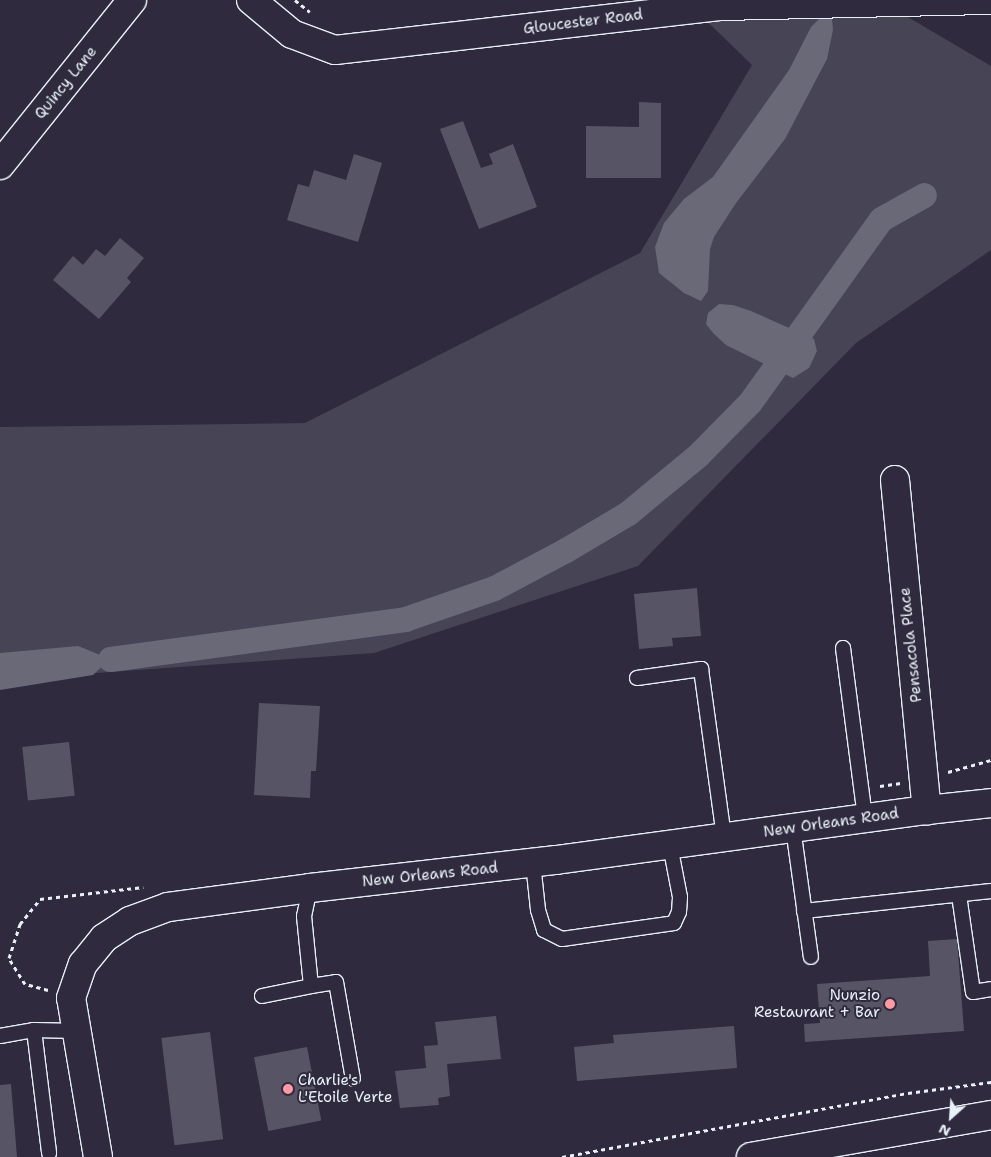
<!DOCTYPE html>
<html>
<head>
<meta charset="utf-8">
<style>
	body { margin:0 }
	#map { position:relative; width:991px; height:1157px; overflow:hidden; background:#2f2a3d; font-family:"Shantell Sans",sans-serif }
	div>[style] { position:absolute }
	.green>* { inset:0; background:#464455 }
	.water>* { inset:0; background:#696978 }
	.canal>* { height:25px; margin:-12.5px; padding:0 12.5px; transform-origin:12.5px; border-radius:12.5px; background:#696978 }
	.building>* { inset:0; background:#575565; transform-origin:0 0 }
	.path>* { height:3px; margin-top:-1.5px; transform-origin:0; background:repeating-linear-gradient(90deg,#e8f1f8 0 4px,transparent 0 8px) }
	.roads { filter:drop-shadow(1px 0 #e8f1f8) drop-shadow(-1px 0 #e8f1f8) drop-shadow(0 1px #e8f1f8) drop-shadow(0 -1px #e8f1f8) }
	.service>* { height:14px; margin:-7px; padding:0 7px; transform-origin:7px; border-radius:7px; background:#2f2a3d }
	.minor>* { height:28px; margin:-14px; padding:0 14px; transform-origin:14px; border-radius:14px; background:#2f2a3d }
	.trunk>* { height:28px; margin:-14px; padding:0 14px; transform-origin:14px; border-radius:14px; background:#2f2a3d }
	.dots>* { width:14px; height:14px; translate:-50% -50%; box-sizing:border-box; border:2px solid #2f2a3d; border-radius:50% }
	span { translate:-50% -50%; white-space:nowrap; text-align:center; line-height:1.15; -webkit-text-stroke:4px #2f2a3d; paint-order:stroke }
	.street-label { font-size:15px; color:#e8f1f8 }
	.poi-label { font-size:15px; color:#e8f1f8 }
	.right { translate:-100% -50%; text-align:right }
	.left { translate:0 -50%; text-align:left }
	.north { position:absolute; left:926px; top:1092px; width:50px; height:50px; -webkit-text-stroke:4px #2f2a3d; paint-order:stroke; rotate:206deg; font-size:14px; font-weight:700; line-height:20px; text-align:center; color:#e8f1f8 }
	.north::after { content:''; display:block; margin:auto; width:18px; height:22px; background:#e8f1f8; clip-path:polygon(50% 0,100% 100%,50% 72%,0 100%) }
</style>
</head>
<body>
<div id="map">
	<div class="green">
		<i style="clip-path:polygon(685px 0,879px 0,991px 66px,991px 250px,856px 343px,638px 566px,374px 653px,0 680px,0 427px,305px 423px,640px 253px,752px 65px)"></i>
	</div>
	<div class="water">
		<i style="clip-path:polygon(822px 16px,832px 19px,833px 30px,827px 59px,785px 139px,736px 203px,714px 237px,710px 249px,708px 291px,701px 301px,684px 293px,659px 273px,655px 247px,664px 223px,684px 199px,713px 177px,789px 70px,811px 27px)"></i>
		<i style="clip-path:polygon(719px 304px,733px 305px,751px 311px,814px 339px,817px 351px,809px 368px,793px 378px,726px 345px,713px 333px,706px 324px,708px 313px)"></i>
		<i style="clip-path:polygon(78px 646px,110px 659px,93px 675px,0 690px,0 653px)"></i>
	</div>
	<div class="canal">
		<i style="left:110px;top:659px;width:298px;rotate:-7.7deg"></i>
		<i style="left:405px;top:619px;width:94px;rotate:-19.2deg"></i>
		<i style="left:494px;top:588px;width:79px;rotate:-27.9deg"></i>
		<i style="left:564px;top:551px;width:74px;rotate:-30.7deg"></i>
		<i style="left:628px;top:513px;width:91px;rotate:-39.6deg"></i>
		<i style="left:698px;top:455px;width:74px;rotate:-45.5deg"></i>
		<i style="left:750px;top:402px;width:225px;rotate:-54.4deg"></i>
		<i style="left:881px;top:219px;width:49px;rotate:-29.2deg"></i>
	</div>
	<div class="building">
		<i style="clip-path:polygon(639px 102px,661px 103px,661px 178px,586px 178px,586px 126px,639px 127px)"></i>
		<i style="clip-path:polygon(463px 121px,481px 168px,493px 164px,489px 154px,513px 144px,537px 207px,479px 229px,440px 129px)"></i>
		<i style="clip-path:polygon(354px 154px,382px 163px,358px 242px,287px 220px,298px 184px,309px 187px,314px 170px,346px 180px)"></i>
		<i style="clip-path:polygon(120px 238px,144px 258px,127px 278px,131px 282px,99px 319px,53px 280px,73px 256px,83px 265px,96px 249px,105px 256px)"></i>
		<i style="clip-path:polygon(697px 588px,701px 636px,672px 638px,673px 646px,639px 649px,634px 594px)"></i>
		<i style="clip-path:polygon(259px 703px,320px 706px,316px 771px,311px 771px,310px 798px,254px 795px)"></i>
		<i style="left:69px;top:742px;width:54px;height:47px;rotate:84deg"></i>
		<i style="clip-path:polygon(957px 939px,964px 1031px,805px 1042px,804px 1024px,820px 1023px,817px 984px,930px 976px,928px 941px)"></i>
		<i style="clip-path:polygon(496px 1016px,501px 1059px,447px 1064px,450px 1096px,438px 1098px,439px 1105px,400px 1108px,395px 1071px,426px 1068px,424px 1046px,438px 1045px,435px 1022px)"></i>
		<i style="clip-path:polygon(734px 1026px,737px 1068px,577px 1081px,574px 1047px,614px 1043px,613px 1035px)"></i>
		<i style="left:210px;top:1032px;width:108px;height:49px;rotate:83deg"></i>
		<i style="left:307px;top:1047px;width:75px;height:54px;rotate:79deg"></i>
		<i style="clip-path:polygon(11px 1084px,17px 1157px,0 1157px,0 1085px)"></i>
	</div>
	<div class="path">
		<i style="left:295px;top:0;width:19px;rotate:39deg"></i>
		<i style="left:948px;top:772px;width:45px;rotate:-15.6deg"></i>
		<i style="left:880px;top:786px;width:21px;rotate:-8deg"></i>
		<i style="left:48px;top:990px;width:24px;rotate:-165deg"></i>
		<i style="left:25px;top:984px;width:31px;rotate:-122deg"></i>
		<i style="left:9px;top:958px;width:36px;rotate:-72deg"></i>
		<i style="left:20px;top:924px;width:32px;rotate:-51deg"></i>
		<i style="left:40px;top:899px;width:104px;rotate:-6.6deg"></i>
		<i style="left:562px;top:1157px;width:352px;rotate:-10.5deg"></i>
		<i style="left:908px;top:1093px;width:84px;rotate:-7.5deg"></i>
	</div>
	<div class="roads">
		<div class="service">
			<i style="left:843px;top:648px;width:171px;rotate:82.6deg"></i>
			<i style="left:637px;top:678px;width:65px;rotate:-8deg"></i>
			<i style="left:701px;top:669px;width:170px;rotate:82.2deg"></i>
			<i style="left:793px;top:828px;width:130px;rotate:82.1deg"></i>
			<i style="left:533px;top:863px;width:47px;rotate:83.9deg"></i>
			<i style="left:538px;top:910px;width:21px;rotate:73deg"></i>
			<i style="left:544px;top:930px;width:20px;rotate:27deg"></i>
			<i style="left:562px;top:939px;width:113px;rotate:-8.1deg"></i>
			<i style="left:674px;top:923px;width:12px;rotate:-66deg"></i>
			<i style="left:679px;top:912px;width:15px;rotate:-86deg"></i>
			<i style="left:680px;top:897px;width:53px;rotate:-100.9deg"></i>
			<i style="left:310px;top:888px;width:29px;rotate:102deg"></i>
			<i style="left:304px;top:916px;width:70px;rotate:84.3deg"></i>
			<i style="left:311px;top:986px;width:25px;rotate:-9deg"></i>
			<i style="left:336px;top:982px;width:98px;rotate:80.1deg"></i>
			<i style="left:959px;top:895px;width:98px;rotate:81.8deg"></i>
			<i style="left:973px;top:992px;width:18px;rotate:-9deg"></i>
			<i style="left:804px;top:911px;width:188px;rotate:-6.1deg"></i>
			<i style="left:262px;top:996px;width:50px;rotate:-11.5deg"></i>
			<i style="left:34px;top:1030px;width:124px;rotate:83deg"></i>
			<i style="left:0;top:1036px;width:35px;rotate:-10deg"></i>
			<i style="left:34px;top:1030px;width:43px;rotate:1.3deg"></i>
		</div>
		<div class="minor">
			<i style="left:251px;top:0;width:53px;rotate:39.7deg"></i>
			<i style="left:292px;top:34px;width:46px;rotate:20.4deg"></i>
			<i style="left:335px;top:50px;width:389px;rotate:-6.5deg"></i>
			<i style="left:722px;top:6px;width:269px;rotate:-1.3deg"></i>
			<i style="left:0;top:165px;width:211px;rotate:-51.3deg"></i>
			<i style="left:895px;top:480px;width:332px;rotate:84.5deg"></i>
			<i style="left:98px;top:1157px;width:161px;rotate:-99.6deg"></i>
			<i style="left:71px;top:998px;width:36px;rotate:-71deg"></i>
			<i style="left:83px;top:964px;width:33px;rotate:-51deg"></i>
			<i style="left:104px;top:938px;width:31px;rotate:-33deg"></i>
			<i style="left:130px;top:921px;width:40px;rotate:-20.2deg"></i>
			<i style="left:168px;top:907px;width:143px;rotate:-7.6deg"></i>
			<i style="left:310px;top:888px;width:248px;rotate:-6.5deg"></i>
			<i style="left:556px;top:860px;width:374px;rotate:-7.7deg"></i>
			<i style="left:927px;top:810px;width:64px;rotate:-6.2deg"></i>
		</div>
		<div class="trunk">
			<i style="left:751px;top:1157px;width:244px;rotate:-9.9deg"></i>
		</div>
	</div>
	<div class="dots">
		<i style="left:890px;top:1004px;background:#ff9aa2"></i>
		<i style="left:288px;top:1089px;background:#ff9aa2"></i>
	</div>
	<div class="street-label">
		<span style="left:583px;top:22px;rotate:-7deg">Gloucester Road</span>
		<span style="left:66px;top:83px;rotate:-51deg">Quincy Lane</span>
		<span style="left:911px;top:645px;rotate:-96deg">Pensacola Place</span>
		<span style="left:831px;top:823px;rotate:-8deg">New Orleans Road</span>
		<span style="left:430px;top:875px;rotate:-6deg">New Orleans Road</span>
	</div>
	<div class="poi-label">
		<span class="right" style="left:880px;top:1004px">Nunzio<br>Restaurant + Bar</span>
		<span class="left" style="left:298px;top:1089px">Charlie's<br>L'Etoile Verte</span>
	</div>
	<div class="north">N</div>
</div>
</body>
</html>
